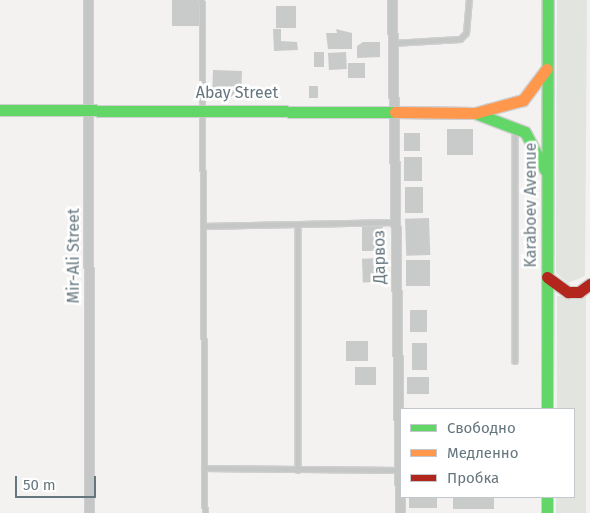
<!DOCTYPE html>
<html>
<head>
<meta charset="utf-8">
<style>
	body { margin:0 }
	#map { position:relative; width:590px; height:513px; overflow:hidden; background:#f3f2f1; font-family:"Fira Sans",sans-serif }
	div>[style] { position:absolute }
	.green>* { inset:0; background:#e2e4df }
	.building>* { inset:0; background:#c9caca; transform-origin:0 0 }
	.roads { filter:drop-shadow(1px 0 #cfcfcf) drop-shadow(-1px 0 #cfcfcf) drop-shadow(0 1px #cfcfcf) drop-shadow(0 -1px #cfcfcf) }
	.lane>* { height:4.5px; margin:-2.25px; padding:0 2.25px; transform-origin:2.25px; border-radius:2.25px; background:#c5c7c7 }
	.street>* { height:9px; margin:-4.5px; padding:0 4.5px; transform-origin:4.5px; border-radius:4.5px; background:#c5c7c7 }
	.fast>* { height:11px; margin:-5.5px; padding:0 5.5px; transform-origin:5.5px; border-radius:5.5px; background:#63d668 }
	.slow>* { height:11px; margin:-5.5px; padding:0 5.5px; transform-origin:5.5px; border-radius:5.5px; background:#ff974d }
	.jam>* { height:11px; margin:-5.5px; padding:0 5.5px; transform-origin:5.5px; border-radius:5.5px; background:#b3261e }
	span { translate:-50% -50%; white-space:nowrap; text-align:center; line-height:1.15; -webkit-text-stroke:5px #fff; paint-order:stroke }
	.street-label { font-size:16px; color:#66767e }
	.legend { position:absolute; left:400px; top:408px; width:175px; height:90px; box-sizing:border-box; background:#fff; border:1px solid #c2c8cb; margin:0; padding:6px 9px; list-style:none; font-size:15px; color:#66767e }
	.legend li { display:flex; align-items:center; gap:10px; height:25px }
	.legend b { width:25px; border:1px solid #c2c8cb }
	.scale { position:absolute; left:15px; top:476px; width:81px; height:22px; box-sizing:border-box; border:2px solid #66767e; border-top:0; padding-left:6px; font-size:15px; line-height:18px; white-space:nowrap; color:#66767e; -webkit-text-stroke:4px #fff; paint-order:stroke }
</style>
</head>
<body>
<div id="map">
	<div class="green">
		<i style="clip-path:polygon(557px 0,587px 0,585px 276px,568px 283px,556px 273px)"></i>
		<i style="clip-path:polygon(557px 296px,586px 296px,586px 513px,556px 513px,556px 497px,574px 497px,574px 409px,557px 409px)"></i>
	</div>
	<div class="building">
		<i style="left:172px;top:0;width:28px;height:26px"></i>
		<i style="left:276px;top:6px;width:20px;height:22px"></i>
		<i style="clip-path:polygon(273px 29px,281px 29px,281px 41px,297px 42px,298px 50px,274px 51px)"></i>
		<i style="clip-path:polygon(336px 29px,352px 33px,352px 49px,328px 49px,326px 33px,337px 33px)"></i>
		<i style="clip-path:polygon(363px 42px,380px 42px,380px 57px,357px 58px,357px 46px)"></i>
		<i style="left:314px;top:52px;width:10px;height:15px"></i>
		<i style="left:346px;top:52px;width:17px;height:18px;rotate:87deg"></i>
		<i style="left:348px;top:63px;width:17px;height:15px"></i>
		<i style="left:213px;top:70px;width:29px;height:26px;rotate:2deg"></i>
		<i style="left:309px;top:86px;width:9px;height:12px"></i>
		<i style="left:447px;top:129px;width:26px;height:26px"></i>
		<i style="left:404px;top:133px;width:16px;height:18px"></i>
		<i style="left:404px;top:157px;width:18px;height:24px"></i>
		<i style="left:405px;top:187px;width:18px;height:26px"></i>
		<i style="left:429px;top:218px;width:37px;height:24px;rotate:88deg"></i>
		<i style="left:362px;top:226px;width:21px;height:25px"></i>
		<i style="left:380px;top:258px;width:24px;height:18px;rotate:88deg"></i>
		<i style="left:406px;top:260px;width:24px;height:26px"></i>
		<i style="left:410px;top:310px;width:17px;height:22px"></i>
		<i style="left:346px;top:341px;width:22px;height:20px"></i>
		<i style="left:412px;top:343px;width:15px;height:27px"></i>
		<i style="left:355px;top:367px;width:21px;height:18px"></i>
		<i style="left:407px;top:377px;width:22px;height:17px"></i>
		<i style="left:409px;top:497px;width:28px;height:11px"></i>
		<i style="left:453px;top:497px;width:41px;height:12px"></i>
	</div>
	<div class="roads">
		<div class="lane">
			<i style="left:202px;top:0;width:513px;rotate:89.66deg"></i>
			<i style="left:392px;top:43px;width:68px;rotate:-3.4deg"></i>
			<i style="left:460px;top:39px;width:8px;rotate:-45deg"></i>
			<i style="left:466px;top:33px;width:33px;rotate:-85deg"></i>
			<i style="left:515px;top:130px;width:231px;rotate:90deg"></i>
			<i style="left:298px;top:224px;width:246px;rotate:90deg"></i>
			<i style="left:204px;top:226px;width:190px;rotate:-1.2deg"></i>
			<i style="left:204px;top:468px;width:195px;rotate:0.6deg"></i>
		</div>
		<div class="street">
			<i style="left:88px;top:0;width:513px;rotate:89.89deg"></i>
			<i style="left:392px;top:0;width:513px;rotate:89.11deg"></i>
		</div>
		<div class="fast">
			<i style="left:0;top:110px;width:395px;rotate:0.3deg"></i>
			<i style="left:475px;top:113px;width:53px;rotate:20.8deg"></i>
			<i style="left:525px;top:132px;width:43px;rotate:62.2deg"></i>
			<i style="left:547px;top:409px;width:409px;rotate:-89.9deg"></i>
			<i style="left:547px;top:497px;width:16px;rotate:90deg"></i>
		</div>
		<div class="slow">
			<i style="left:395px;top:112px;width:80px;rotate:0.7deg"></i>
			<i style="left:475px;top:113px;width:50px;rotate:-15.2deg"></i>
			<i style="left:523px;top:100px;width:39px;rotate:-53deg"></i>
		</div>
		<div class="jam">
			<i style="left:547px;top:277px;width:26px;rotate:36deg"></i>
			<i style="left:568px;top:292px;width:11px"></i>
			<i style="left:579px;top:292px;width:14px;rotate:-36deg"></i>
		</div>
	</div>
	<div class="street-label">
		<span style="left:237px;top:93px">Abay Street</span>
		<span style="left:531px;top:205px;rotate:-90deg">Karaboev Avenue</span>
		<span style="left:74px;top:256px;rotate:-90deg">Mir-Ali Street</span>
		<span style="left:380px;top:257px;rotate:-91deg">Дарвоз</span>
	</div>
	<ul class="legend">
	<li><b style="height:6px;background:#63d668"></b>Свободно</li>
	<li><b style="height:6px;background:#ff974d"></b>Медленно</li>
	<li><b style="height:6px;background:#b3261e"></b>Пробка</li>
	</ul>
	<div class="scale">50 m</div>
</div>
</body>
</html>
